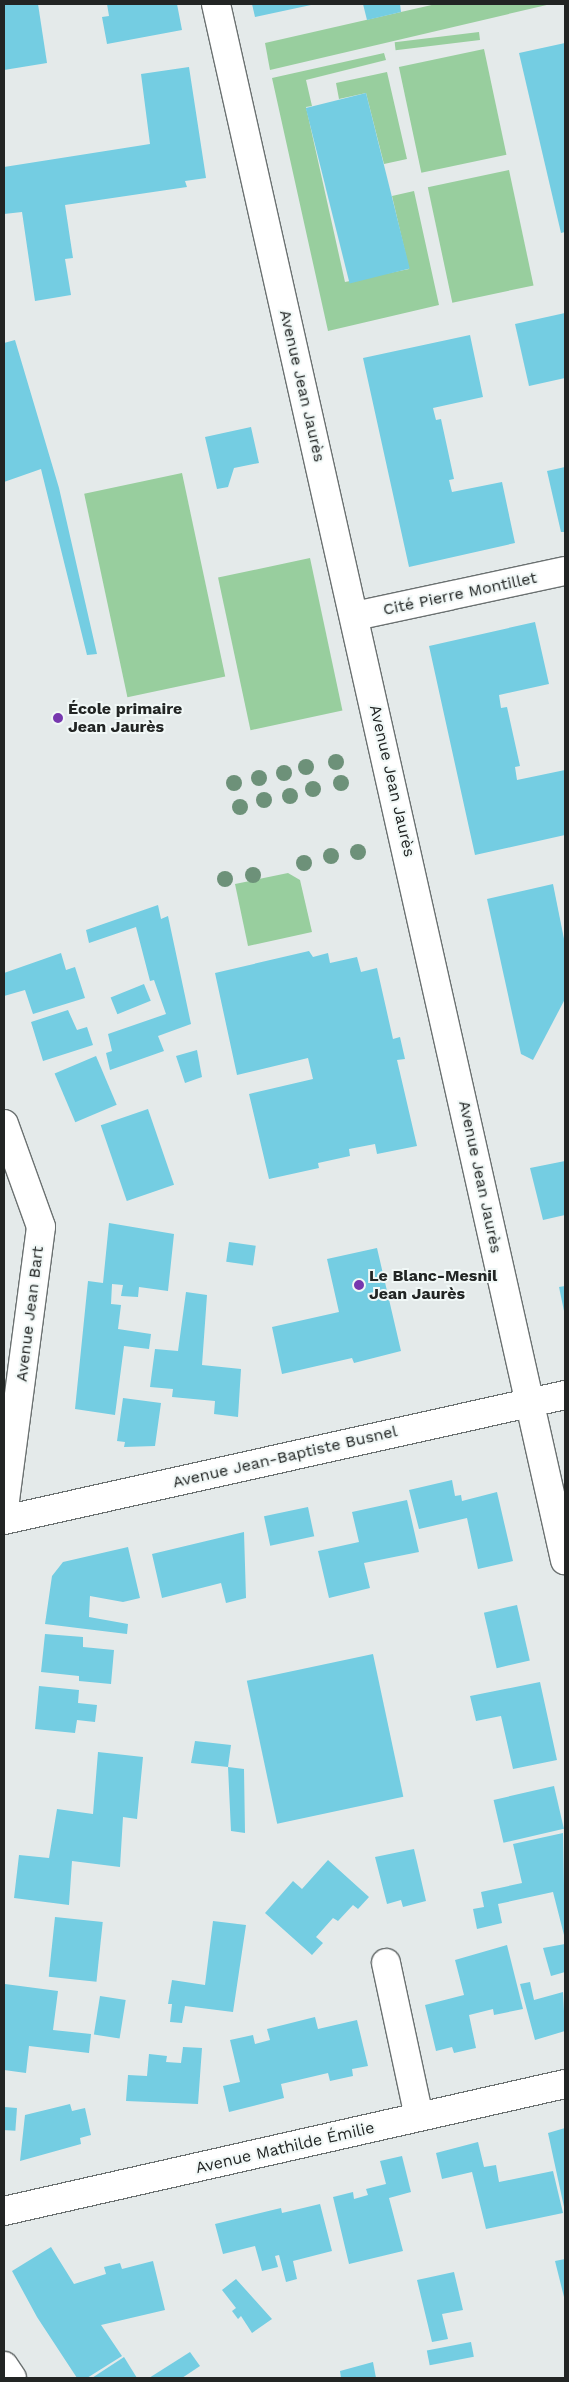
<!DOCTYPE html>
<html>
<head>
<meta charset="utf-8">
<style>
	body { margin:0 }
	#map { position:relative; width:569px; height:2382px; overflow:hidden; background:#e4eaea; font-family:"Work Sans",sans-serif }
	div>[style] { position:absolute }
	.green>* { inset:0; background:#98ce9e; transform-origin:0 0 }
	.building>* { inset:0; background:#74cde2; transform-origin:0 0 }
	.roads { filter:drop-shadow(1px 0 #6b7171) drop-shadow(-1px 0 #6b7171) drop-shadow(0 1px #6b7171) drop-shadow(0 -1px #6b7171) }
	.minor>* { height:28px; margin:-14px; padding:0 14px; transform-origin:14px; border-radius:14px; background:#fff }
	.trees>* { width:16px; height:16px; margin:-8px; border-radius:50%; background:#6d9179 }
	.dots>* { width:14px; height:14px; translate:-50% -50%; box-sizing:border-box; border:2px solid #f1f8f7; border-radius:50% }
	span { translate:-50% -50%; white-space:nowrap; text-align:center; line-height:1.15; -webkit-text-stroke:4px #f1f8f7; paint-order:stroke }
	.street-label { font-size:16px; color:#222524 }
	.poi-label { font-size:16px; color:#222524; font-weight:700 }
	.left { translate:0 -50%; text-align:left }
	.frame { position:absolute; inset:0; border:5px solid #222524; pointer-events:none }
</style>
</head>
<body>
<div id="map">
	<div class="green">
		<i style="clip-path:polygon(436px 4px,551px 4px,270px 70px,265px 43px)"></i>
		<i style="left:479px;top:32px;width:8px;height:85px;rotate:83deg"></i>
		<i style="left:484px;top:49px;width:108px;height:87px;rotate:78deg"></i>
		<i style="clip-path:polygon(384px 53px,386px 60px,306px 80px,312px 106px,306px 107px,345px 282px,409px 269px,392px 196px,414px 191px,439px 305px,328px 331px,272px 78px)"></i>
		<i style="clip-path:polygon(387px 72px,407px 159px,384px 164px,366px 93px,339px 99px,336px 83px)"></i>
		<i style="left:509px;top:170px;width:118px;height:83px;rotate:78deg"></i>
		<i style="left:182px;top:473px;width:208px;height:100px;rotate:78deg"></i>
		<i style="left:310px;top:558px;width:156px;height:94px;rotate:78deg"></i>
		<i style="clip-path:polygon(288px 873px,300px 880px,312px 932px,248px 946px,235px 884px)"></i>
	</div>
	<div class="building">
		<i style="clip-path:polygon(4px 4px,38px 4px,47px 63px,4px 70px)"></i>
		<i style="clip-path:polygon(107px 4px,177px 4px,182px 30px,107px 44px,102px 17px,109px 16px)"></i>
		<i style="clip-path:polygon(252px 4px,311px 4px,311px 5px,255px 17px)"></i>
		<i style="clip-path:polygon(363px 4px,400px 4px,401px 12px,367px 20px)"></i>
		<i style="clip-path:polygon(565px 43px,565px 232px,561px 233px,519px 53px)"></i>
		<i style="clip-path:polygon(189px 67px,206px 178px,185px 181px,187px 187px,65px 205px,73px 258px,65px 259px,71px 295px,35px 301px,22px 212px,4px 214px,4px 167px,150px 144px,141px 74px)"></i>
		<i style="left:366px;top:93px;width:181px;height:62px;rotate:76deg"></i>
		<i style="clip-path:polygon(565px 313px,565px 378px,529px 386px,515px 324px)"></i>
		<i style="clip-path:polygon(470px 335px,483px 397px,433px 408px,436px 420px,441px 419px,454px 479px,449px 480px,452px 492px,502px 482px,515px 543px,409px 567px,363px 358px)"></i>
		<i style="clip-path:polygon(15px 340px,59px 488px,97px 654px,87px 655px,41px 469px,4px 482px,4px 343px)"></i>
		<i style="clip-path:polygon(251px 427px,259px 463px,234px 468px,228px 487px,217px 489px,205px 437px)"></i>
		<i style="clip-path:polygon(565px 467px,565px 532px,561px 532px,547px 471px)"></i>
		<i style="clip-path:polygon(535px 622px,549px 684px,499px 695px,501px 708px,507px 707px,520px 766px,515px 767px,517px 780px,565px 770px,565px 835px,475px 855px,429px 646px)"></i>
		<i style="clip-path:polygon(553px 884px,565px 944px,565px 999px,533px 1060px,521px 1054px,487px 899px)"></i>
		<i style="clip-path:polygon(158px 905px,161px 919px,168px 916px,191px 1024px,158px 1036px,164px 1051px,110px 1070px,106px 1053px,112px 1051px,108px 1034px,166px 1014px,154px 980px,150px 981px,136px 927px,89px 943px,86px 930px)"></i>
		<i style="clip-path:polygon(309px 951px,313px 957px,328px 953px,330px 963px,357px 957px,361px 972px,377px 968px,393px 1039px,400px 1037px,405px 1059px,397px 1060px,417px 1146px,377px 1154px,375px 1144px,349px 1149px,350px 1156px,318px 1163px,319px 1168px,269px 1179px,249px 1094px,313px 1079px,308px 1058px,237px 1075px,215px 973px)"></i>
		<i style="clip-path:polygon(61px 953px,66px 970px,75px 967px,85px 998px,33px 1014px,25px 990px,4px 996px,4px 973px)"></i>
		<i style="left:144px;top:984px;width:18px;height:36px;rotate:68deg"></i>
		<i style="clip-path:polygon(68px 1010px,77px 1030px,87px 1027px,93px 1045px,43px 1061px,31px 1022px)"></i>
		<i style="clip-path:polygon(197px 1050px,202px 1077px,185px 1083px,176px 1056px)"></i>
		<i style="left:96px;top:1056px;width:53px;height:45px;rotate:67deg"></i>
		<i style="left:148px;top:1109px;width:80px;height:50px;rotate:71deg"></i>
		<i style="clip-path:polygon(565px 1161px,565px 1215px,543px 1220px,530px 1168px)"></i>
		<i style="clip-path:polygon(109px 1223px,174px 1234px,168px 1291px,139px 1287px,138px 1297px,121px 1296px,123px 1285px,112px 1284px,111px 1304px,121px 1305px,118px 1329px,151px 1334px,149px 1349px,124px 1346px,115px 1415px,75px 1409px,88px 1281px,103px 1283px)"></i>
		<i style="left:229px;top:1242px;width:27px;height:20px;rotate:8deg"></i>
		<i style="clip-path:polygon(377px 1248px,401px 1351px,354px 1363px,352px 1358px,282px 1374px,272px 1327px,339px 1312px,327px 1259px)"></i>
		<i style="clip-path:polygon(565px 1286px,565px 1310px,564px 1311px,559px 1287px)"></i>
		<i style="clip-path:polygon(186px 1292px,207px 1295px,202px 1365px,241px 1369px,238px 1417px,214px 1414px,215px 1401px,172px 1397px,173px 1389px,150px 1387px,155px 1349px,178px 1351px)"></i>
		<i style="clip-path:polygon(123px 1398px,161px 1403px,155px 1446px,124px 1447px,125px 1442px,117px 1441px)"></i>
		<i style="clip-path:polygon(452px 1480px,455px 1496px,461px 1495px,462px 1501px,497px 1492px,513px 1561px,478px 1569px,467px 1518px,419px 1529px,409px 1490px)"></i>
		<i style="clip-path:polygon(407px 1500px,419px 1552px,364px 1563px,370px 1588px,329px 1598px,318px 1551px,359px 1542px,352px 1512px)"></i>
		<i style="left:308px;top:1507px;width:30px;height:45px;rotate:78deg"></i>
		<i style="clip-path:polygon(244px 1532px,246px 1598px,226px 1603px,221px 1583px,162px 1598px,152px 1554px)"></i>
		<i style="clip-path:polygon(128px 1547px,140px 1598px,123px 1602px,90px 1596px,89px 1617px,128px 1624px,127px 1634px,45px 1624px,52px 1576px,63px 1562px)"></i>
		<i style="left:517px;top:1605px;width:57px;height:34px;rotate:77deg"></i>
		<i style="clip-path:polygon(45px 1634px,83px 1637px,83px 1647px,114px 1650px,111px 1684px,79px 1681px,79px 1676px,41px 1672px)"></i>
		<i style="left:373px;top:1654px;width:146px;height:129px;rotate:78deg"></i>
		<i style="clip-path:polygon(540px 1682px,557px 1760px,513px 1769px,501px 1716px,476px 1721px,470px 1696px)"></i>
		<i style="clip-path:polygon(39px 1686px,79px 1690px,78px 1703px,97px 1705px,95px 1722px,77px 1720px,75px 1733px,35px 1729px)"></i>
		<i style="clip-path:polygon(195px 1741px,231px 1745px,228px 1767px,244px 1769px,245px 1833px,231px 1831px,228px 1767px,191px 1763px)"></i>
		<i style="clip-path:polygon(98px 1752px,143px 1757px,137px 1819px,123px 1817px,120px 1867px,72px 1861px,69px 1905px,14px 1898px,19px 1855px,49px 1858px,57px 1809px,93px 1814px)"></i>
		<i style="left:554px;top:1786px;width:44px;height:62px;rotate:77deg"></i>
		<i style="clip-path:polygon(563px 1833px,565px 1939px,553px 1892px,498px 1904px,502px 1923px,477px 1929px,473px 1909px,484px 1907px,481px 1892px,522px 1883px,513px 1844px)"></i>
		<i style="clip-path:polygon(414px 1849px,426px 1901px,403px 1907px,401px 1900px,387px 1904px,375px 1857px)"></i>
		<i style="clip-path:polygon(328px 1860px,369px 1897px,358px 1909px,353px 1905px,338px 1921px,333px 1918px,316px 1937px,323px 1943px,312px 1955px,265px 1913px,293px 1881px,302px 1889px)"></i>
		<i style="left:55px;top:1917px;width:48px;height:60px;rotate:6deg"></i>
		<i style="clip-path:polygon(213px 1921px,246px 1925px,233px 2012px,185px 2006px,182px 2023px,170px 2022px,172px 2004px,168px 2004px,172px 1980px,205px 1985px)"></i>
		<i style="clip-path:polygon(565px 1944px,565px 1972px,551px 1976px,543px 1948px)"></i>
		<i style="clip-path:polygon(507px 1945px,523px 2009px,494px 2015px,493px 2009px,469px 2015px,476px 2048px,454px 2053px,452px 2047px,436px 2051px,425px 2005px,464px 1995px,455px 1960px)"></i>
		<i style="clip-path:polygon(530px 1982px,534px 2000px,563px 1992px,565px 2031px,535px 2040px,520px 1984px)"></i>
		<i style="clip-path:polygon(5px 1984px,58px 1991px,53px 2030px,91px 2034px,89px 2053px,29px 2046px,26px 2073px,4px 2070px)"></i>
		<i style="left:100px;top:1996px;width:26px;height:39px;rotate:9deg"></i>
		<i style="clip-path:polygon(315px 2017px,318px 2029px,357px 2020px,368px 2066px,352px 2069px,353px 2076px,330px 2081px,328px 2073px,281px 2084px,284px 2098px,229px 2112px,223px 2086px,240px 2082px,230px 2040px,253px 2035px,255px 2044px,270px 2040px,267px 2029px)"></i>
		<i style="clip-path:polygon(183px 2047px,202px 2048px,198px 2104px,126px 2101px,128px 2075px,147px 2076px,149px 2054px,167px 2056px,166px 2062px,181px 2063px)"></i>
		<i style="clip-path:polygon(70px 2104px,72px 2111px,85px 2108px,91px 2135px,80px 2138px,81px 2144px,20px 2161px,25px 2115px)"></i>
		<i style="left:4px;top:2107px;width:13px;height:23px;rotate:4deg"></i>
		<i style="clip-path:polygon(565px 2128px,565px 2207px,564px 2207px,548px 2133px)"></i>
		<i style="clip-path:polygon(478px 2142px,484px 2167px,496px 2165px,499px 2182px,553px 2171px,563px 2213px,486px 2229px,472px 2172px,442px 2179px,436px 2153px)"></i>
		<i style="clip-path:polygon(402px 2156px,411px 2192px,389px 2198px,403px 2251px,349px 2264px,333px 2197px,353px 2192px,354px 2199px,368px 2195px,366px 2189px,386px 2184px,380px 2161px)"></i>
		<i style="clip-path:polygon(320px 2204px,332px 2251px,293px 2261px,297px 2279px,286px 2282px,279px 2255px,275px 2256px,278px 2267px,262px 2271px,255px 2246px,223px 2254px,215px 2224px,281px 2208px,282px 2213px)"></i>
		<i style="clip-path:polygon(51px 2247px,74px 2284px,106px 2274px,104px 2267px,120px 2263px,122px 2269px,153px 2261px,165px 2310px,101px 2325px,122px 2356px,87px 2378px,77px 2378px,37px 2317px,12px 2271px)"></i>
		<i style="clip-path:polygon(565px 2259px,565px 2301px,555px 2261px)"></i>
		<i style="clip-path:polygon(454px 2272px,463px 2310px,442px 2314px,448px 2339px,432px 2342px,417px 2280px)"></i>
		<i style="clip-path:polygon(236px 2279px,272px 2319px,252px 2333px,241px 2316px,238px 2319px,232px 2311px,236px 2308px,222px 2290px)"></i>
		<i style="left:471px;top:2342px;width:15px;height:45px;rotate:79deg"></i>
		<i style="clip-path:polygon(190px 2352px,200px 2366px,182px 2378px,149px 2378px)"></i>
		<i style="clip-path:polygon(124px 2357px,137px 2378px,92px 2378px,98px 2374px)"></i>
		<i style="clip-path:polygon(373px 2362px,376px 2378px,341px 2378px,340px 2371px)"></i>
	</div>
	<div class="roads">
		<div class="minor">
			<i style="left:216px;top:4px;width:1595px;rotate:77.36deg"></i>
			<i style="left:355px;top:616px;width:215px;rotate:-12.1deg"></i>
			<i style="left:4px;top:1124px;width:109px;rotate:70.2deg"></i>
			<i style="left:41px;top:1227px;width:284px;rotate:97.5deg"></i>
			<i style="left:4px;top:1520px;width:575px;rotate:-12.56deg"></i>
			<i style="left:386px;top:1963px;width:157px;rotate:77.9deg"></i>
			<i style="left:4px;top:2211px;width:575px;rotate:-12.76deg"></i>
			<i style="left:4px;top:2366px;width:14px;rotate:56deg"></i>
		</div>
	</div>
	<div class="trees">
		<i style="left:336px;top:762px"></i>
		<i style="left:306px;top:767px"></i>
		<i style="left:284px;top:773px"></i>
		<i style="left:259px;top:778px"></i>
		<i style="left:234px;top:783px"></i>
		<i style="left:341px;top:783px"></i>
		<i style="left:313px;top:789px"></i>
		<i style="left:290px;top:796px"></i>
		<i style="left:264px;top:800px"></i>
		<i style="left:240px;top:807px"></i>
		<i style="left:358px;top:852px"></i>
		<i style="left:331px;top:856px"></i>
		<i style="left:304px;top:863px"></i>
		<i style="left:253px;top:875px"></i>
		<i style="left:225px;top:879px"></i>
	</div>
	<div class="dots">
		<i style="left:58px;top:718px;background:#7738ae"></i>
		<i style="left:359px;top:1285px;background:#7738ae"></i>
	</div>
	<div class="street-label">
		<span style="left:302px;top:386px;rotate:77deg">Avenue Jean Jaurès</span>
		<span style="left:460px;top:594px;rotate:-12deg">Cité Pierre Montillet</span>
		<span style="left:392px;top:781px;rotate:77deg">Avenue Jean Jaurès</span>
		<span style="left:480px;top:1177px;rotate:78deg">Avenue Jean Jaurès</span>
		<span style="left:30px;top:1314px;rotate:-83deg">Avenue Jean Bart</span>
		<span style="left:285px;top:1457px;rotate:-13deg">Avenue Jean-Baptiste Busnel</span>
		<span style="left:285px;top:2148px;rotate:-13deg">Avenue Mathilde Émilie</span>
	</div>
	<div class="poi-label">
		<span class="left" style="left:68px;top:718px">École primaire<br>Jean Jaurès</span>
		<span class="left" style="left:369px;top:1285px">Le Blanc-Mesnil<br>Jean Jaurès</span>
	</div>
	<div class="frame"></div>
</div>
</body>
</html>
